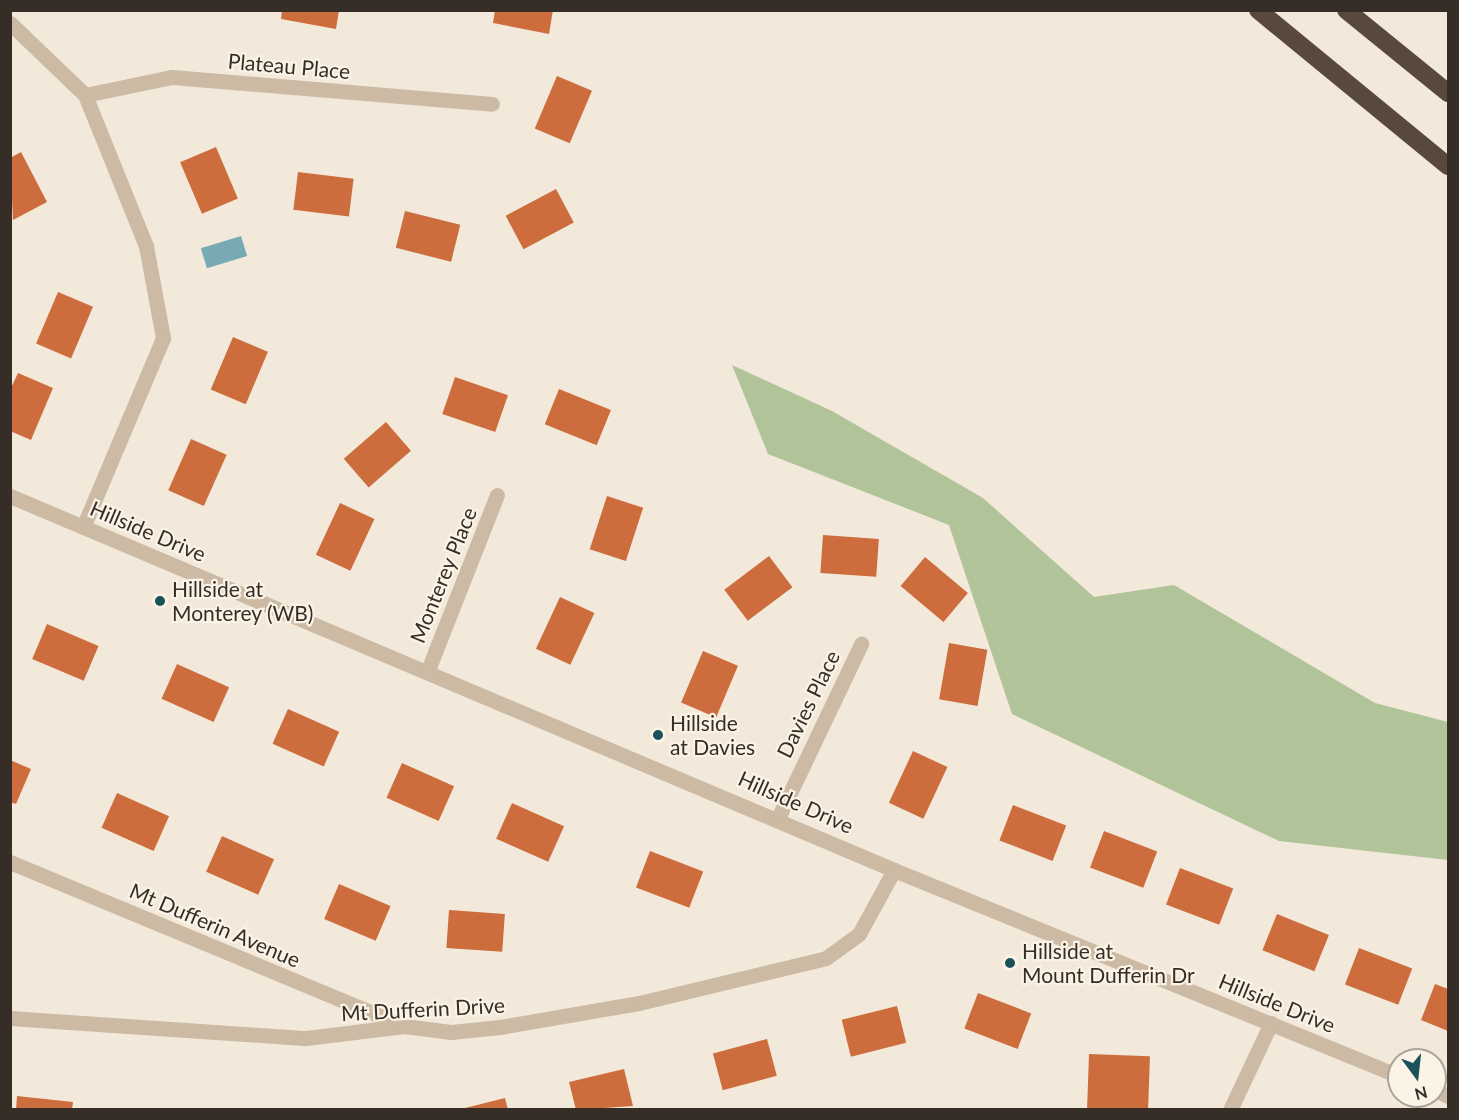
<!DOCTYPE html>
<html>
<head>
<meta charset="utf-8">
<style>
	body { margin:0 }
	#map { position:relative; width:1459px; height:1120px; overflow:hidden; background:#f3e9da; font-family:Lato,sans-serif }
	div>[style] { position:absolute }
	.green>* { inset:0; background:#b1c399 }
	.water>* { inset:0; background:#77aab2; transform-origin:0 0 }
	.building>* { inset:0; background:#cd6d3e; transform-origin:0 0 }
	.minor>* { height:15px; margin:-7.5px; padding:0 7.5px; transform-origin:7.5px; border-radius:7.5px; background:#ccbaa5 }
	.highway>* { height:18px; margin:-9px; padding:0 9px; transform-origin:9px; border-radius:9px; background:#58483d }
	.dots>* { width:16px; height:16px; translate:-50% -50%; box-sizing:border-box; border:3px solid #faf3e6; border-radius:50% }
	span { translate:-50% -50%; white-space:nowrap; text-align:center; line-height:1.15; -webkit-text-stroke:4.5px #faf3e6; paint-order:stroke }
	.street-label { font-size:21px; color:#372d27 }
	.poi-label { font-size:21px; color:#372d27 }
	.left { translate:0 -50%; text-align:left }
	.frame { position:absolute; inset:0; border:12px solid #372d27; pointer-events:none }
	.north { position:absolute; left:1387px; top:1048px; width:60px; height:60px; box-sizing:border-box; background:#faf3e6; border:2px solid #aca49a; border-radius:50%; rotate:165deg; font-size:16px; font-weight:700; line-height:24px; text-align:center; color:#372d27 }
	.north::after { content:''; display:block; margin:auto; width:21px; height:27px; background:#1a515b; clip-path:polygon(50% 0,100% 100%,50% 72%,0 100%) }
</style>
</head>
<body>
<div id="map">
	<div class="green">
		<i style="clip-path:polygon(732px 365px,832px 411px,983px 498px,1094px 597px,1174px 585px,1375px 703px,1448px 722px,1448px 860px,1279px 841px,1012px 714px,949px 525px,768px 454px)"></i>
	</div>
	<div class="water">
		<i style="left:241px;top:236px;width:21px;height:42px;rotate:73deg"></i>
	</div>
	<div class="building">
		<i style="clip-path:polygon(282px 10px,339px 10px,336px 29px,281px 19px)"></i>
		<i style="clip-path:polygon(495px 10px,553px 10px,549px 34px,493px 23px)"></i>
		<i style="left:557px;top:76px;width:38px;height:57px;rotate:23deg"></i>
		<i style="left:216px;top:147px;width:56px;height:39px;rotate:67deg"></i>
		<i style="clip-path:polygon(21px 152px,47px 202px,13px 220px,10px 158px)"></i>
		<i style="left:298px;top:172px;width:56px;height:38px;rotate:7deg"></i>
		<i style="left:556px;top:189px;width:38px;height:57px;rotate:62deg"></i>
		<i style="left:405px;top:211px;width:57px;height:38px;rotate:14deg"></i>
		<i style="left:58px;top:292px;width:38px;height:56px;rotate:23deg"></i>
		<i style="left:233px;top:337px;width:38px;height:57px;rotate:23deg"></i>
		<i style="clip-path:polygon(18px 373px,53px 388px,31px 440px,10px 431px,10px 390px)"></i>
		<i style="left:455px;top:377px;width:56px;height:39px;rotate:19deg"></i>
		<i style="left:559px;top:389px;width:56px;height:38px;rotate:22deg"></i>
		<i style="left:386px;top:422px;width:38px;height:56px;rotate:49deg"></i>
		<i style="left:191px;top:439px;width:39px;height:56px;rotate:24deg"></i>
		<i style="left:607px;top:496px;width:38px;height:56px;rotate:18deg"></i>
		<i style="left:340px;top:503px;width:38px;height:57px;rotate:25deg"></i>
		<i style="left:823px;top:535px;width:56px;height:38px;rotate:4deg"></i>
		<i style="left:769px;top:556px;width:39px;height:56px;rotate:53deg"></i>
		<i style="left:925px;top:557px;width:56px;height:38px;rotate:40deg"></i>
		<i style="left:560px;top:597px;width:38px;height:57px;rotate:25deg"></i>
		<i style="left:47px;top:624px;width:56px;height:38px;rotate:23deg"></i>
		<i style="left:949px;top:643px;width:39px;height:57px;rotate:10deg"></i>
		<i style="left:703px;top:651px;width:38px;height:56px;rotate:23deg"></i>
		<i style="left:177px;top:664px;width:57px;height:38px;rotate:24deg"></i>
		<i style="left:288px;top:709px;width:56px;height:38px;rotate:24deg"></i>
		<i style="left:913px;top:751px;width:38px;height:57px;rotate:25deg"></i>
		<i style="clip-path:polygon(10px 760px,31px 769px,16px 804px,10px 802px)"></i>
		<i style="left:402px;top:763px;width:57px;height:38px;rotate:24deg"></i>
		<i style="left:117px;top:793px;width:57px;height:38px;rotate:24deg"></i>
		<i style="left:512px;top:803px;width:57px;height:39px;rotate:24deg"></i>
		<i style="left:1013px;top:805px;width:57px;height:38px;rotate:21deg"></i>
		<i style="left:1104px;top:831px;width:57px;height:39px;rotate:21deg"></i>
		<i style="left:222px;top:836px;width:57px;height:39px;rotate:24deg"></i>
		<i style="left:650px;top:851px;width:57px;height:39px;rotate:21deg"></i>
		<i style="left:1180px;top:868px;width:57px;height:39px;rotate:21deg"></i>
		<i style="left:339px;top:884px;width:56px;height:38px;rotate:23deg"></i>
		<i style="left:449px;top:910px;width:56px;height:38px;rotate:4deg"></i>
		<i style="left:1277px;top:914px;width:56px;height:39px;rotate:22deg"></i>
		<i style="left:1359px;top:948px;width:57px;height:39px;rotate:21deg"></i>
		<i style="clip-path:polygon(1435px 984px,1448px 989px,1448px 1031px,1421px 1020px)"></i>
		<i style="left:978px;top:993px;width:57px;height:38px;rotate:21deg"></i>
		<i style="left:897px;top:1006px;width:38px;height:57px;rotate:76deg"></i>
		<i style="left:767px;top:1039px;width:38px;height:56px;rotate:75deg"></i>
		<i style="left:1089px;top:1054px;width:61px;height:56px;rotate:2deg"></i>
		<i style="clip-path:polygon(624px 1069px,633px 1106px,576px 1110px,569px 1082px)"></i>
		<i style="clip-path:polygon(17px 1096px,73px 1102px,72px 1110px,16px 1110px)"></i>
		<i style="clip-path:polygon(505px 1098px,508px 1110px,461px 1110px,461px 1109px)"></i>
	</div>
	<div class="minor">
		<i style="left:10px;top:23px;width:104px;rotate:43.8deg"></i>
		<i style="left:85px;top:95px;width:163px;rotate:68deg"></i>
		<i style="left:146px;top:246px;width:94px;rotate:79.5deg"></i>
		<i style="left:163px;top:338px;width:205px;rotate:112.9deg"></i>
		<i style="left:85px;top:95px;width:89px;rotate:-11.7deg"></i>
		<i style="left:172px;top:77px;width:321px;rotate:4.8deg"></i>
		<i style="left:10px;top:496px;width:960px;rotate:22.93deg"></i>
		<i style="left:894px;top:870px;width:545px;rotate:22.19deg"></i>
		<i style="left:428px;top:670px;width:188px;rotate:-68.5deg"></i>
		<i style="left:779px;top:816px;width:191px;rotate:-64.5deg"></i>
		<i style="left:10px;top:862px;width:424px;rotate:22.6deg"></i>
		<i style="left:10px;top:1018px;width:297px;rotate:3.9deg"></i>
		<i style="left:306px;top:1038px;width:99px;rotate:-7deg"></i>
		<i style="left:404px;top:1026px;width:47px;rotate:7.3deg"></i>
		<i style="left:451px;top:1032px;width:49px;rotate:-5.8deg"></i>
		<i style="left:500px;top:1027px;width:141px;rotate:-9.8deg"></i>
		<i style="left:639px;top:1003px;width:192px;rotate:-13.5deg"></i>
		<i style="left:826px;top:958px;width:41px;rotate:-36deg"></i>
		<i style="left:859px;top:934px;width:73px;rotate:-61.3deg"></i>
		<i style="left:1435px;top:1090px;width:14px;rotate:25deg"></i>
		<i style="left:1230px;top:1110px;width:96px;rotate:-64.8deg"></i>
	</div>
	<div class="highway">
		<i style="left:1258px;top:10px;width:246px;rotate:39.4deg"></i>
		<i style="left:1346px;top:10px;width:132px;rotate:39.1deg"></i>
	</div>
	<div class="dots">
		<i style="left:160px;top:601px;background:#1a515b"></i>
		<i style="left:658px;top:735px;background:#1a515b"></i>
		<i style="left:1010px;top:963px;background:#1a515b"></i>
	</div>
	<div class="street-label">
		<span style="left:289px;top:66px;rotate:5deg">Plateau Place</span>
		<span style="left:148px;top:531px;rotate:23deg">Hillside Drive</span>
		<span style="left:443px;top:575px;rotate:-68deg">Monterey Place</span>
		<span style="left:808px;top:704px;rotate:-64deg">Davies Place</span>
		<span style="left:796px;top:802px;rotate:24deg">Hillside Drive</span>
		<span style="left:215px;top:925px;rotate:23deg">Mt Dufferin Avenue</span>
		<span style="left:1277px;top:1003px;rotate:22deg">Hillside Drive</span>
		<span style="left:423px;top:1009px;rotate:-3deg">Mt Dufferin Drive</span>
	</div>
	<div class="poi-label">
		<span class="left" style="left:172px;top:601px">Hillside at<br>Monterey (WB)</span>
		<span class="left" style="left:670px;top:735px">Hillside<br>at Davies</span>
		<span class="left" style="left:1022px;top:963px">Hillside at<br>Mount Dufferin Dr</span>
	</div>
	<div class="frame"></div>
	<div class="north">N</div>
</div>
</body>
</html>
